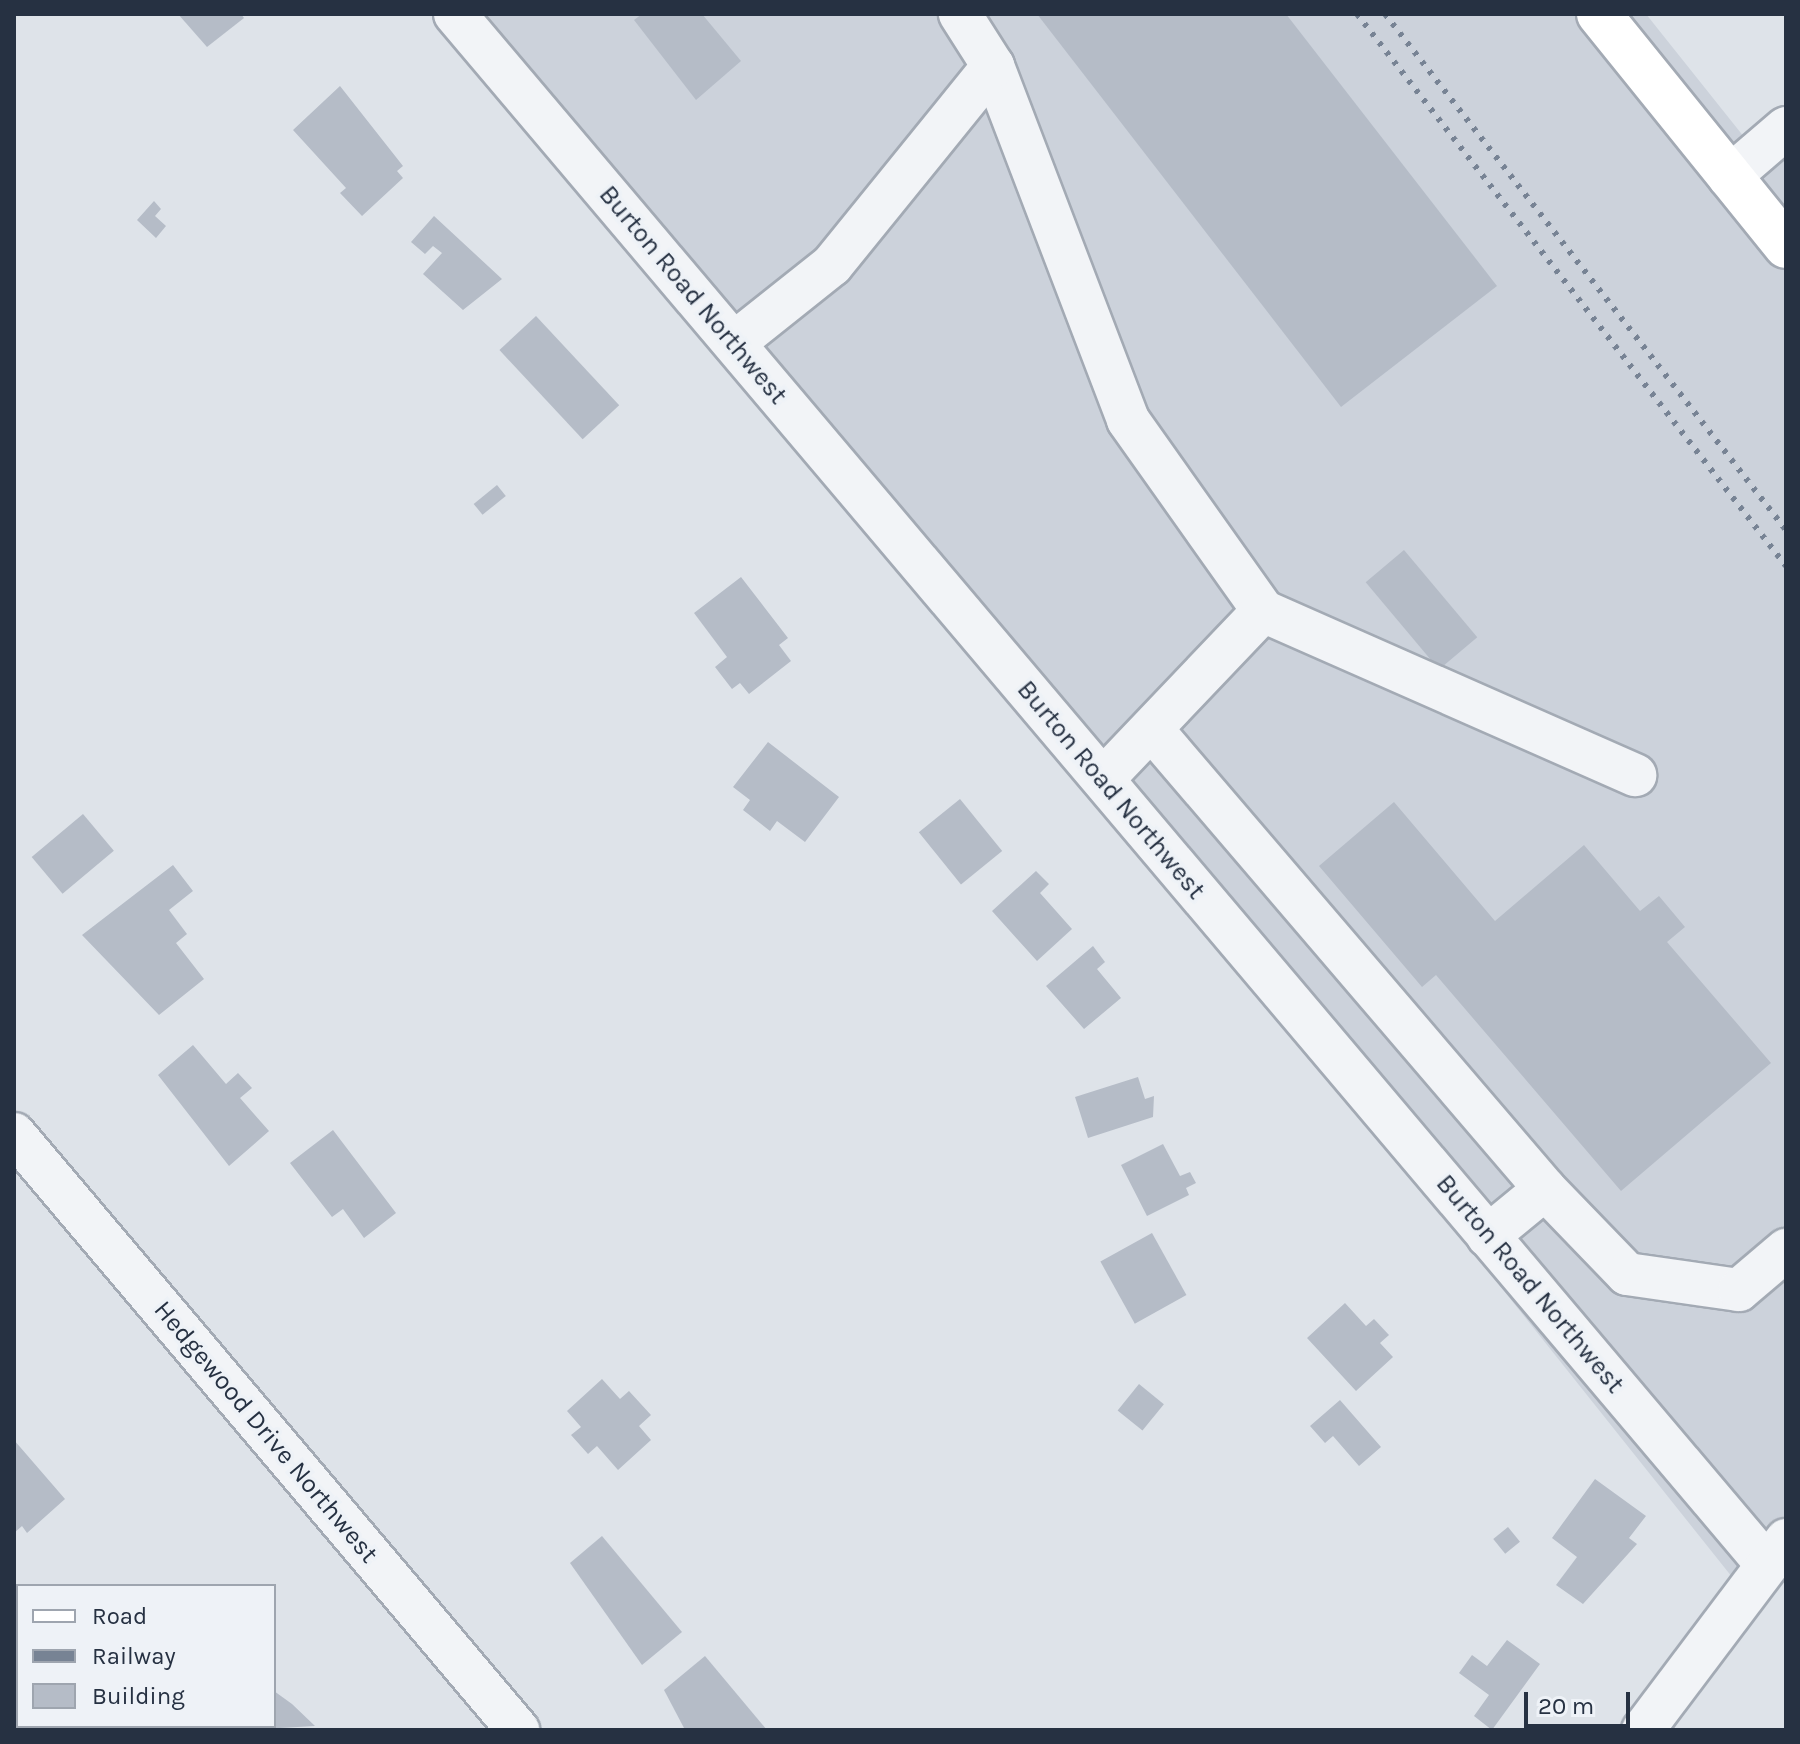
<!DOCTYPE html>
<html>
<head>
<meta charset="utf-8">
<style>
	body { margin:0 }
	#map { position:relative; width:1800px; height:1744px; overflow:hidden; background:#dee3e9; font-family:Karla,sans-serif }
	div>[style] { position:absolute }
	.built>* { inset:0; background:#ccd2db }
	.building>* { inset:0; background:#b5bcc7; transform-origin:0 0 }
	.roads { filter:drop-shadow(2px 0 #a3aab4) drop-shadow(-2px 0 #a3aab4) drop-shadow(0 2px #a3aab4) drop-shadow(0 -2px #a3aab4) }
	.minor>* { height:42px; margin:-21px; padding:0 21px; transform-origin:21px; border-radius:21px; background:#f2f4f7 }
	.major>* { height:44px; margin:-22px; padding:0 22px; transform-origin:22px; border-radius:22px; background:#fff }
	.rail>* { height:6px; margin-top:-3px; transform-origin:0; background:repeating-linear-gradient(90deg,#778394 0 4px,transparent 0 12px) }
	span { translate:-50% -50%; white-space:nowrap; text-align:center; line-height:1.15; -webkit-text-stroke:7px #eef2f7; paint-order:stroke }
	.street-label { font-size:26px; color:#263142 }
	.frame { position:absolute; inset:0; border:16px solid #263142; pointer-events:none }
	.legend { position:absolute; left:16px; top:1584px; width:260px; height:144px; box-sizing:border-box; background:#eef2f7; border:2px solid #9ea5af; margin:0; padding:10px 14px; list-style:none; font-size:24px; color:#263142 }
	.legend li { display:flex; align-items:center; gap:16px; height:40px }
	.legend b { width:40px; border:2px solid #9ea5af }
	.scale { position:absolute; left:1524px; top:1692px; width:106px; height:36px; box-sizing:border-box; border:4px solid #263142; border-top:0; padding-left:10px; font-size:24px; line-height:28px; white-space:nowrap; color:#263142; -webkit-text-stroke:6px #eef2f7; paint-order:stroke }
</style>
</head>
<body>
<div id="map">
	<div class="built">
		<i style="clip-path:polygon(486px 14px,1646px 14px,1760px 157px,1786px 141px,1786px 1523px,1736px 1582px)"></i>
	</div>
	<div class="building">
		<i style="clip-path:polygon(178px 14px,241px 14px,244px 18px,207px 47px)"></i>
		<i style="clip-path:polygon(642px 14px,702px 14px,741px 61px,696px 100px,634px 20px)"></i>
		<i style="clip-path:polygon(1037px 14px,1286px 14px,1497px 286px,1341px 407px)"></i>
		<i style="clip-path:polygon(340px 86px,403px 166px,397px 171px,403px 178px,362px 216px,340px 193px,346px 188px,293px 130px)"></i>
		<i style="clip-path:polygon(154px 201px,161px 209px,155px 216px,166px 226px,156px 238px,137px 220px)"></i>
		<i style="clip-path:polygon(434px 216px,502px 279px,463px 310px,423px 274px,442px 253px,433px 246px,425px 254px,411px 242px)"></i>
		<i style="left:536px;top:316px;width:122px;height:50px;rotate:47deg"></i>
		<i style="left:497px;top:485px;width:14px;height:30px;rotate:51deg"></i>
		<i style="left:1404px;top:550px;width:114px;height:50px;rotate:50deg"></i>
		<i style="clip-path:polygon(741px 577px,788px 638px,779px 645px,791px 661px,749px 694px,740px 683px,732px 689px,715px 667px,727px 657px,694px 613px)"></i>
		<i style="clip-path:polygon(768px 742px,839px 797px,805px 842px,777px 821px,770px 831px,743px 810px,750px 800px,733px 787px)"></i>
		<i style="left:960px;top:799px;width:67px;height:53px;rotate:51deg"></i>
		<i style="clip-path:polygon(1394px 802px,1495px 921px,1584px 845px,1640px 911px,1659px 896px,1685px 927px,1667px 942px,1771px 1063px,1621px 1191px,1436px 975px,1422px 987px,1319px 866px)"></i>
		<i style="left:83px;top:814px;width:48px;height:67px;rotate:50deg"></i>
		<i style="clip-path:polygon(173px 865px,193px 891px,169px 910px,187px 934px,176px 943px,204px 979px,159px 1015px,82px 935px)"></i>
		<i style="clip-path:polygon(1036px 871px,1049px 884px,1040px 893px,1072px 929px,1037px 961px,992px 911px)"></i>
		<i style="clip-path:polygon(1093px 946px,1105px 962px,1097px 969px,1121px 998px,1084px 1029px,1046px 986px)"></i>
		<i style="clip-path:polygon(193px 1045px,226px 1084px,238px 1073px,252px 1088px,240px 1098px,269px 1131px,229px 1166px,158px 1075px)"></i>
		<i style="clip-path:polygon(1138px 1077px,1145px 1099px,1154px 1096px,1153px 1117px,1088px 1138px,1075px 1097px)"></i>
		<i style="clip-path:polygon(333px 1130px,396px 1213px,364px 1238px,343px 1209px,332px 1217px,290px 1163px)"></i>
		<i style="clip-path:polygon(1163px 1144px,1180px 1176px,1190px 1172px,1196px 1183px,1186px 1188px,1189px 1195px,1147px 1216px,1121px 1165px)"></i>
		<i style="left:1152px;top:1233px;width:71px;height:59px;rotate:61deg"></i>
		<i style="clip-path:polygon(1345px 1303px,1366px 1326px,1374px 1319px,1389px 1335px,1380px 1343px,1393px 1357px,1356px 1391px,1307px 1338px)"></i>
		<i style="clip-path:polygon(602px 1379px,620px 1399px,629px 1391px,651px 1415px,639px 1426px,651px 1440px,618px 1470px,597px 1446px,588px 1454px,571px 1435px,581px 1427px,567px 1411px)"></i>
		<i style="left:1139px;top:1384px;width:32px;height:34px;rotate:39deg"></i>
		<i style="clip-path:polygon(1340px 1400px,1381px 1447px,1359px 1466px,1333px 1436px,1325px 1443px,1310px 1426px)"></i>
		<i style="clip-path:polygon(14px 1440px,65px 1499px,27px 1533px,22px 1526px,14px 1533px)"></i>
		<i style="clip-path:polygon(1595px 1479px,1646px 1516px,1629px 1538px,1637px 1544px,1583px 1604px,1556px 1585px,1577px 1557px,1552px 1538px)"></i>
		<i style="left:1508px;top:1527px;width:19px;height:19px;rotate:51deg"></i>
		<i style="clip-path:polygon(602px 1536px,682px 1632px,642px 1665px,570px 1563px)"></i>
		<i style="clip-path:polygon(1507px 1640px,1540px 1664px,1492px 1730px,1474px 1716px,1489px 1695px,1459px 1673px,1472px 1655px,1487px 1666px)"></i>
		<i style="clip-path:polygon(705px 1656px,767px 1730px,684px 1728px,664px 1690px)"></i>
		<i style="clip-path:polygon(274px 1691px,292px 1704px,315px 1726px,243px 1730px,239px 1726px,274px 1726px)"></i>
	</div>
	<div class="roads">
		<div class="minor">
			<i style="left:455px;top:14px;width:2031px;rotate:49.77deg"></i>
			<i style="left:993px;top:66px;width:379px;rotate:69.1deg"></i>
			<i style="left:1128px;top:420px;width:234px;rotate:54.7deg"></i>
			<i style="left:1263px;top:611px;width:232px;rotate:133.6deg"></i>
			<i style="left:1729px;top:177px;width:75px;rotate:-40.7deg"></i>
			<i style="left:734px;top:343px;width:125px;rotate:-38.5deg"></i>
			<i style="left:832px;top:265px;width:256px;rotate:-51deg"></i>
			<i style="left:993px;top:66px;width:62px;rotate:-122.4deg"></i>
			<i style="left:1263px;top:611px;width:407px;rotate:23.8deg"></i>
			<i style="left:1154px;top:732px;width:601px;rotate:49.45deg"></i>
			<i style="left:1545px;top:1189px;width:74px;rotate:140.5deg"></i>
			<i style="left:14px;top:1134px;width:781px;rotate:49.78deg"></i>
			<i style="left:1545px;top:1189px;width:118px;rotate:46deg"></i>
			<i style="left:1627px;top:1274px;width:113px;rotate:8.1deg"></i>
			<i style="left:1739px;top:1290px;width:62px;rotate:-40.4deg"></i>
			<i style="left:1643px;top:1730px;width:238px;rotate:-53deg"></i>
		</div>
		<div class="major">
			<i style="left:1599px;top:14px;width:298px;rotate:51.1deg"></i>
		</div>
	</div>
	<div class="rail">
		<i style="left:1357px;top:14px;width:699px;rotate:52.15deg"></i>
		<i style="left:1385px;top:14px;width:653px;rotate:52.15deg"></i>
	</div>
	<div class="street-label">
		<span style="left:693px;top:295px;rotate:50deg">Burton Road Northwest</span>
		<span style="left:1111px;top:790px;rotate:50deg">Burton Road Northwest</span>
		<span style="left:1530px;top:1284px;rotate:50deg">Burton Road Northwest</span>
		<span style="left:266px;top:1432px;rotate:50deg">Hedgewood Drive Northwest</span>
	</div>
	<div class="frame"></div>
	<ul class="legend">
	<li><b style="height:10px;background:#fff"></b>Road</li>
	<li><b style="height:10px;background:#778394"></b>Railway</li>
	<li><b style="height:22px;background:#b5bcc7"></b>Building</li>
	</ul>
	<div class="scale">20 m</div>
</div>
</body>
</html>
